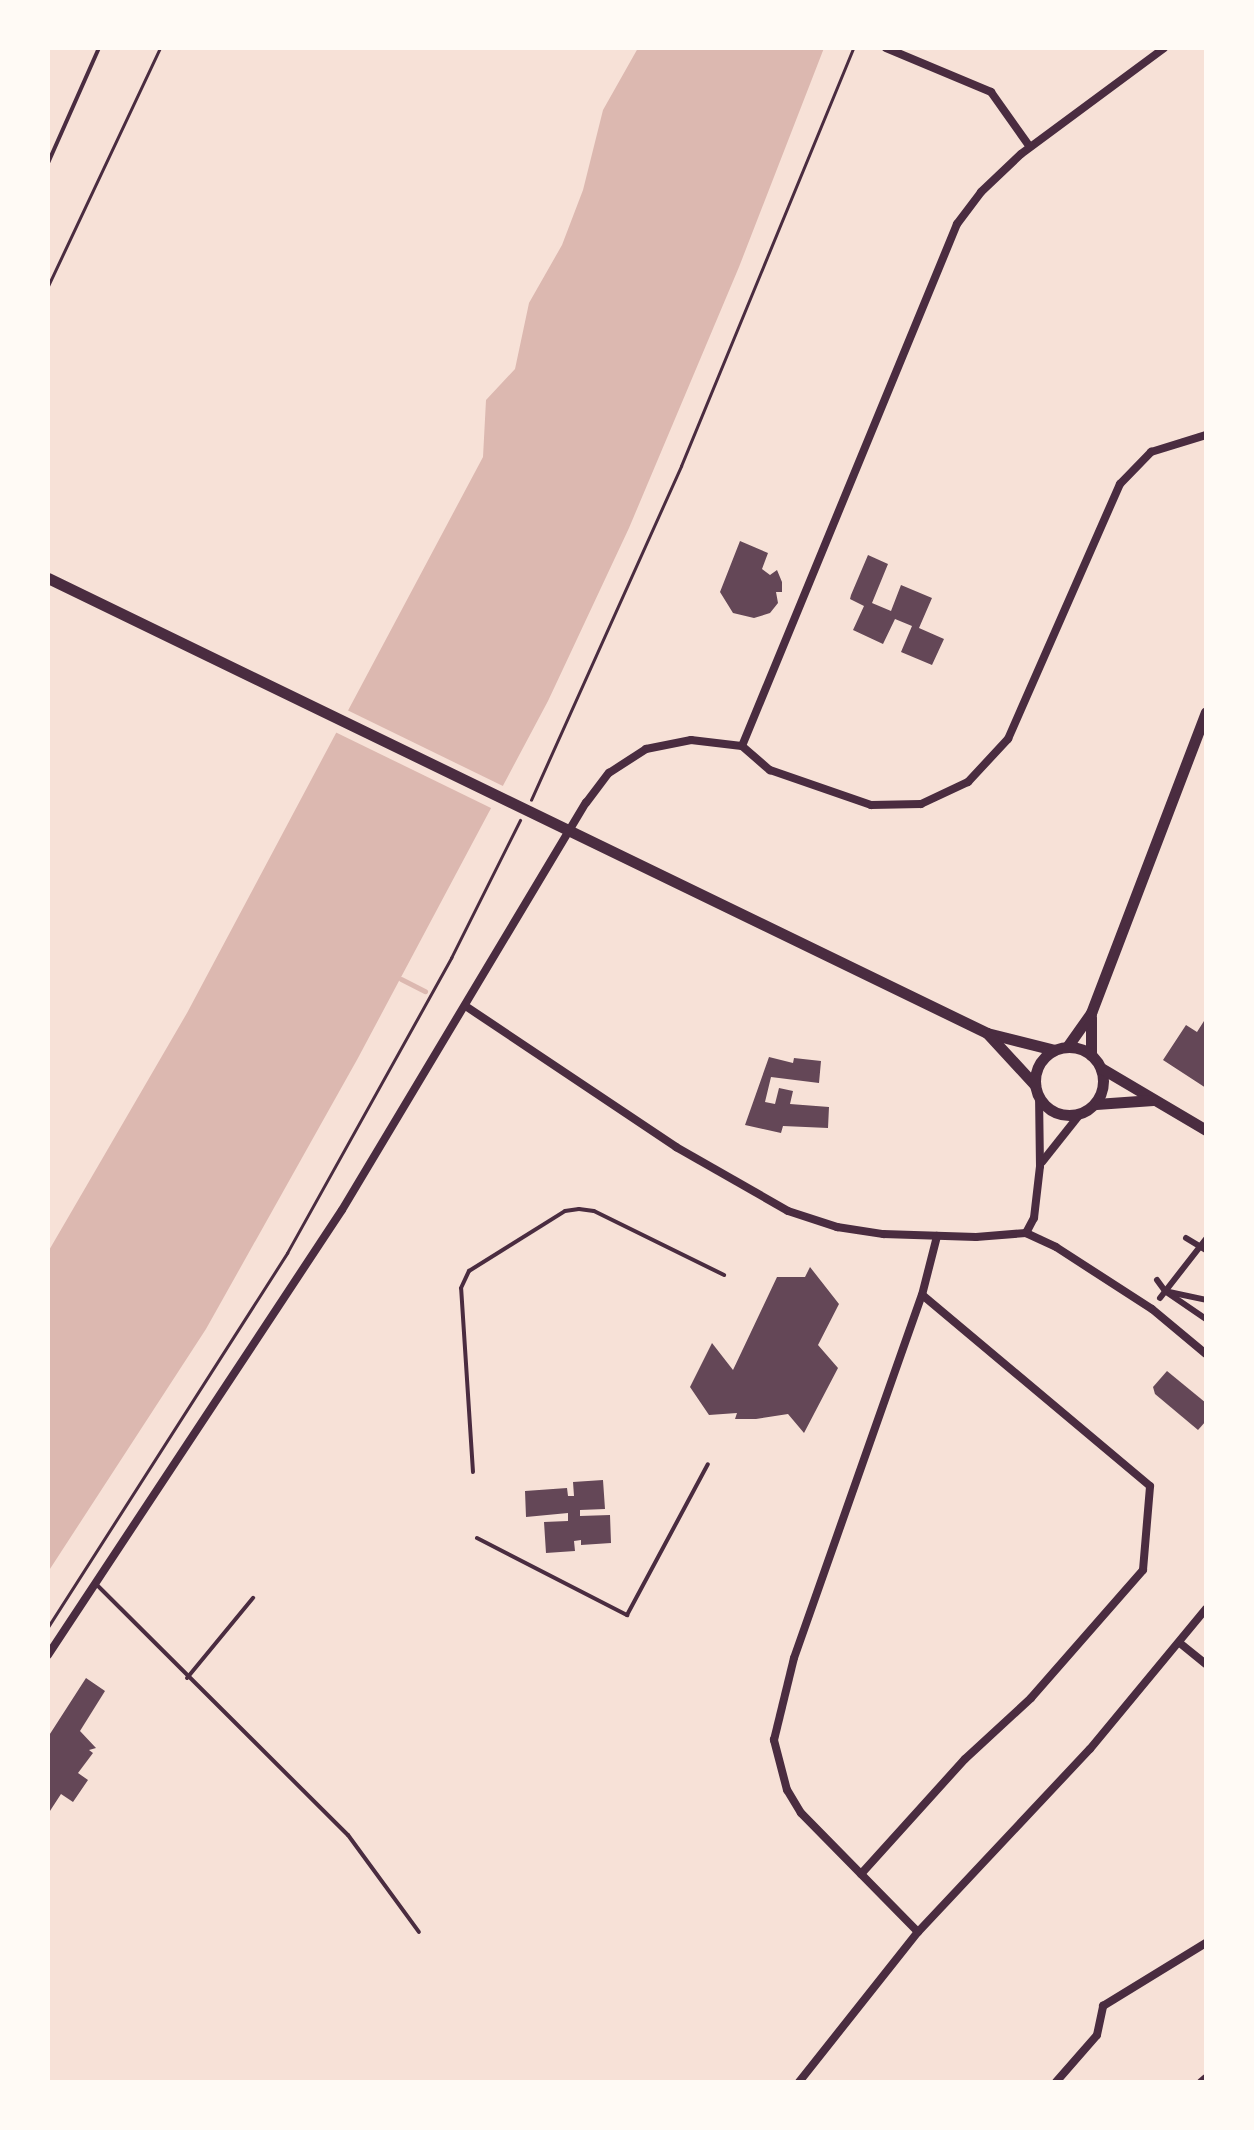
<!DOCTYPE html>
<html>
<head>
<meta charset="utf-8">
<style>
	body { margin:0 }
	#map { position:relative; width:1254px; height:2130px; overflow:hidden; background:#f7e1d7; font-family:"Asap Condensed",sans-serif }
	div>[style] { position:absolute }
	.water>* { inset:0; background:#dcb8b0 }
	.pier>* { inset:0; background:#f7e1d7; transform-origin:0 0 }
	.stream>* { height:5px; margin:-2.5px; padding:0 2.5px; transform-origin:2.5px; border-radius:2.5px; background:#dcb8b0 }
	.building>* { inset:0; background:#644757 }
	.path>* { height:2.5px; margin:-1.25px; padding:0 1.25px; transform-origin:1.25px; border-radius:1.25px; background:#4a2c40 }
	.service>* { height:4px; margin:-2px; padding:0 2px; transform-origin:2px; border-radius:2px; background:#4a2c40 }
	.pedestrian>* { height:6px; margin:-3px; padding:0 3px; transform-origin:3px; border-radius:3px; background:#4a2c40 }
	.minor>* { height:8px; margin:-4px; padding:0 4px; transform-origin:4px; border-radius:4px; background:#4a2c40 }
	.secondary>* { height:11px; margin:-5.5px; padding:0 5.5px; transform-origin:5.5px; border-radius:5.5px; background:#4a2c40 }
	.secondary>.ring { margin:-5.5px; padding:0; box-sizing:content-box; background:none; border:11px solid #4a2c40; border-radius:50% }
	span { translate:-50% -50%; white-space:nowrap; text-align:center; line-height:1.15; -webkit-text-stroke:8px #fffaf5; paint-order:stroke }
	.frame { position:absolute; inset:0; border:50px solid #fffaf5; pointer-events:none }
</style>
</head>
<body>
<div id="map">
	<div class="water">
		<i style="clip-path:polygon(638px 48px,824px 48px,739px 267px,629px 528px,548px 701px,358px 1058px,206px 1329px,48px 1572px,48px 1252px,187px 1013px,483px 457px,486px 400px,515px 369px,529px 303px,562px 245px,583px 190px,603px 110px)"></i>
	</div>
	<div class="pier">
		<i style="left:345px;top:709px;width:182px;height:25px;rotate:26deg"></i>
	</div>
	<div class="stream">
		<i style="left:401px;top:979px;width:27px;rotate:27deg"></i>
	</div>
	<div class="building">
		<i style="clip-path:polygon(740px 541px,768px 553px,762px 569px,770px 575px,777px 570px,782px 582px,782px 592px,776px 592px,778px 603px,770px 613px,754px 618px,733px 613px,720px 592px)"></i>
		<i style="clip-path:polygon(868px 555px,888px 564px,872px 603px,891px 611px,901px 585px,932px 598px,919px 628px,944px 639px,932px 665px,901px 652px,912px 626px,895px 619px,883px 644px,853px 630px,864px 606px,850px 599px,851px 595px)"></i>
		<i style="clip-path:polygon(1204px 1021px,1206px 1022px,1206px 1088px,1163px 1060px,1186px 1025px,1197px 1032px)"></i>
		<i style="clip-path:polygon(769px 1057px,793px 1063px,794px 1058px,821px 1061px,819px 1083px,771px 1077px,765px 1102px,775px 1104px,779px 1088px,793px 1091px,790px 1104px,829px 1107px,828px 1128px,783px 1126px,781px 1133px,745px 1125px)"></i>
		<i style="clip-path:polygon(810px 1267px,839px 1304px,818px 1345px,838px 1368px,804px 1433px,788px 1414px,756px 1419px,735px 1419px,737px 1413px,709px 1415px,690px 1387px,712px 1343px,733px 1370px,777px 1277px,805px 1277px)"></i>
		<i style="clip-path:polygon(1167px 1371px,1206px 1403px,1206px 1421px,1198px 1430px,1155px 1394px,1153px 1387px)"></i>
		<i style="clip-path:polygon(603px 1480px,605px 1509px,580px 1510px,580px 1516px,610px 1515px,611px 1543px,581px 1545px,581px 1540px,574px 1541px,575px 1551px,546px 1553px,544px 1522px,568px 1521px,568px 1513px,526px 1517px,525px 1491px,567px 1488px,568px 1496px,574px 1496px,573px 1482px)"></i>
		<i style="clip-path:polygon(86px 1678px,105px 1691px,80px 1731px,96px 1748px,89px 1750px,93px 1753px,78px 1773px,88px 1780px,73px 1802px,61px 1794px,48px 1814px,48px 1737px)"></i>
	</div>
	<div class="path">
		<i style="left:48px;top:286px;width:263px;rotate:-64.8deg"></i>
		<i style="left:531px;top:800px;width:366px;rotate:-65.8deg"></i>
		<i style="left:681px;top:466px;width:452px;rotate:-67.6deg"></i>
		<i style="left:48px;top:1627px;width:444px;rotate:-57.4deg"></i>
		<i style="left:287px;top:1253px;width:338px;rotate:-60.9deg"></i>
		<i style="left:451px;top:958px;width:154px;rotate:-63.4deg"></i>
	</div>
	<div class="service">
		<i style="left:48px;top:163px;width:126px;rotate:-66.1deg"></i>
		<i style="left:473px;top:1472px;width:184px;rotate:-93.7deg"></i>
		<i style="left:461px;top:1288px;width:19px;rotate:-65deg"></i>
		<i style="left:469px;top:1271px;width:113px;rotate:-32deg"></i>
		<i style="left:565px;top:1211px;width:14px;rotate:-8deg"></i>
		<i style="left:579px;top:1209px;width:15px;rotate:8deg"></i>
		<i style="left:594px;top:1211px;width:145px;rotate:26.2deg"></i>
		<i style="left:477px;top:1538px;width:169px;rotate:27.2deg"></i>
		<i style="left:627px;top:1615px;width:171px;rotate:-61.8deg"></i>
		<i style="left:95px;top:1583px;width:357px;rotate:44.9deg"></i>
		<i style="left:348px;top:1835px;width:120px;rotate:53.8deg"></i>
		<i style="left:187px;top:1678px;width:104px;rotate:-50.5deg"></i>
	</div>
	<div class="pedestrian">
		<i style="left:1186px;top:1238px;width:23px;rotate:31deg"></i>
		<i style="left:1157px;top:1280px;width:14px;rotate:54deg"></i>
		<i style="left:1165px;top:1291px;width:50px;rotate:34.3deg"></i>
		<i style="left:1169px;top:1292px;width:38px;rotate:12deg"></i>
		<i style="left:1160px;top:1298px;width:75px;rotate:-52.1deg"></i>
	</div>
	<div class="minor">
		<i style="left:886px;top:48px;width:114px;rotate:22.7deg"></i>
		<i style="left:991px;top:92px;width:67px;rotate:54.7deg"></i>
		<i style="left:742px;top:746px;width:37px;rotate:41deg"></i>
		<i style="left:770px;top:770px;width:107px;rotate:19.1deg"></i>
		<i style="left:871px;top:805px;width:50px;rotate:-1.1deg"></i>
		<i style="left:921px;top:804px;width:52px;rotate:-25.1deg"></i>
		<i style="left:968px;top:782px;width:59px;rotate:-47.1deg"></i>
		<i style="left:1008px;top:739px;width:279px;rotate:-66.3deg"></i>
		<i style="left:1120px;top:484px;width:45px;rotate:-45.9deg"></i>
		<i style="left:1151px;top:452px;width:58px;rotate:-17.2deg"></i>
		<i style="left:467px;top:1007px;width:252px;rotate:33.8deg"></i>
		<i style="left:676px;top:1147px;width:129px;rotate:29.7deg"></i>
		<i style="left:788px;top:1211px;width:52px;rotate:18.1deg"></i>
		<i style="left:837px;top:1227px;width:47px;rotate:8.7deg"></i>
		<i style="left:883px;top:1234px;width:93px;rotate:1.8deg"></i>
		<i style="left:976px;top:1237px;width:50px;rotate:-4.6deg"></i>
		<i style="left:1026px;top:1233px;width:33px;rotate:25deg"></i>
		<i style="left:1056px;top:1247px;width:114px;rotate:32.9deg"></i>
		<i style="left:1152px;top:1309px;width:70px;rotate:39.8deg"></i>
		<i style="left:1042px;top:1162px;width:61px;rotate:-51.6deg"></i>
		<i style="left:1026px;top:1233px;width:17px;rotate:-62deg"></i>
		<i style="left:1034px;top:1218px;width:52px;rotate:-83.4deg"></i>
		<i style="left:1040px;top:1166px;width:68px;rotate:-90.8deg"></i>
		<i style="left:1181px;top:1644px;width:32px;rotate:39deg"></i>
		<i style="left:48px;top:1655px;width:533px;rotate:-56.55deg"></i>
		<i style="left:342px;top:1210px;width:475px;rotate:-59.1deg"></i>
		<i style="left:586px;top:803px;width:38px;rotate:-53deg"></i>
		<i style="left:609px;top:773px;width:44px;rotate:-33deg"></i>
		<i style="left:646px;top:749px;width:46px;rotate:-11.3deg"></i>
		<i style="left:691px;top:740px;width:51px;rotate:6.7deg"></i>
		<i style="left:742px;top:746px;width:565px;rotate:-67.61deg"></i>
		<i style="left:957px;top:224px;width:40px;rotate:-53deg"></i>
		<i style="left:981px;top:192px;width:55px;rotate:-43.5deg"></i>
		<i style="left:1021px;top:154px;width:178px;rotate:-36.5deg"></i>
		<i style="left:861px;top:1874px;width:155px;rotate:-47.9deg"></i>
		<i style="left:965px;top:1759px;width:90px;rotate:-42.7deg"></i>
		<i style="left:1031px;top:1698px;width:170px;rotate:-48.8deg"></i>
		<i style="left:1143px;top:1570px;width:84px;rotate:-85.2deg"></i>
		<i style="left:1150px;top:1486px;width:297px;rotate:-140deg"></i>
		<i style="left:918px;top:1932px;width:167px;rotate:-134.5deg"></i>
		<i style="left:801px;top:1813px;width:27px;rotate:-121deg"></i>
		<i style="left:787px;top:1790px;width:52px;rotate:-104.6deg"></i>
		<i style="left:774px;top:1740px;width:84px;rotate:-76.3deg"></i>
		<i style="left:794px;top:1658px;width:385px;rotate:-70.6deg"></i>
		<i style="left:922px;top:1295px;width:61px;rotate:-75.7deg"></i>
		<i style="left:799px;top:2082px;width:191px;rotate:-51.6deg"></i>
		<i style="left:918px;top:1932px;width:251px;rotate:-46.8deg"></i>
		<i style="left:1090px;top:1749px;width:182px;rotate:-50.4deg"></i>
		<i style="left:1056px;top:2082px;width:62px;rotate:-48.9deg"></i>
		<i style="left:1097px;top:2035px;width:30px;rotate:-78deg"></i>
		<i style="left:1103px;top:2006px;width:121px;rotate:-31.5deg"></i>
		<i style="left:1201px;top:2082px;width:6px;rotate:-39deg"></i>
	</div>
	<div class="secondary">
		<i style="left:48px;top:578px;width:1043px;rotate:25.85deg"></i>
		<i style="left:987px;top:1033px;width:69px;rotate:14.2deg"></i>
		<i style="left:1091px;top:1017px;width:38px;rotate:90deg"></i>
		<i style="left:987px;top:1033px;width:71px;rotate:47.3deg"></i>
		<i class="ring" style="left:1035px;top:1047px;width:57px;height:57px"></i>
		<i style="left:1067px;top:1047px;width:42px;rotate:-54.8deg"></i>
		<i style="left:1091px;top:1013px;width:322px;rotate:-69.1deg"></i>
		<i style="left:1101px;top:1068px;width:122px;rotate:30.6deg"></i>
		<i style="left:1096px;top:1104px;width:57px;rotate:-4deg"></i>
	</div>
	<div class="frame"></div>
</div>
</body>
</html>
